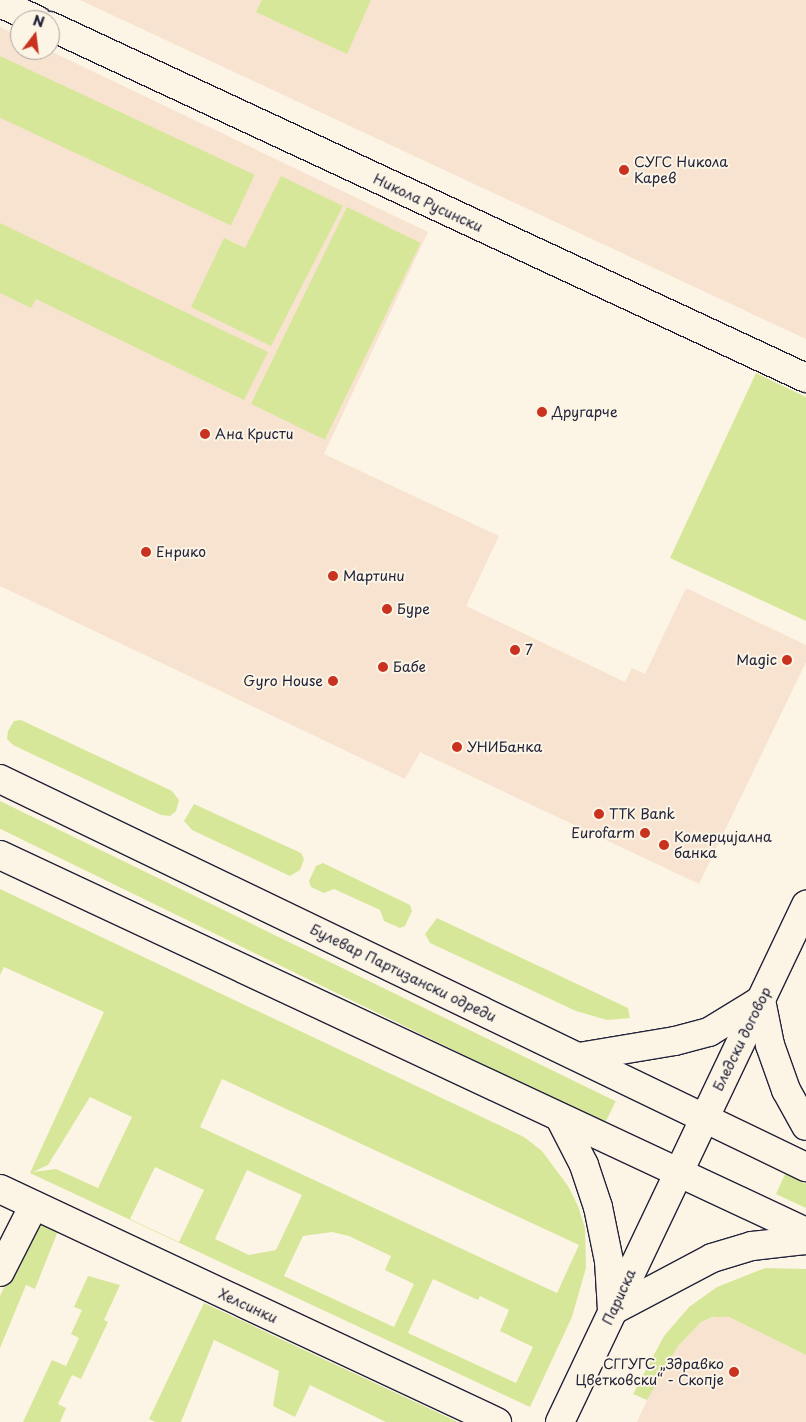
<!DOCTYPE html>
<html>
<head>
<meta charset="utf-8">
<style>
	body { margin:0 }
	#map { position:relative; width:806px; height:1422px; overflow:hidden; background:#fcf5e5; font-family:"Playpen Sans",sans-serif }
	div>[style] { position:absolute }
	.built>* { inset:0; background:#f7e3cf }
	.green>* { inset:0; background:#d7e79a; transform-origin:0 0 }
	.roads { filter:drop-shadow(1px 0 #22223b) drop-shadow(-1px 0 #22223b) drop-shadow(0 1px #22223b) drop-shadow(0 -1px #22223b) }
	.minor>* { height:28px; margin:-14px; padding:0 14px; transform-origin:14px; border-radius:14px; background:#fcf5e5 }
	.dots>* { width:14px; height:14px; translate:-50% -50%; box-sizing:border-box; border:2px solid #fcf5e5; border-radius:50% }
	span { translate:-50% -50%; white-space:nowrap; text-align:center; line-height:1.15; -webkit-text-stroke:4px #fcf5e5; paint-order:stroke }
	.poi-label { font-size:14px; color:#22223b }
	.left { translate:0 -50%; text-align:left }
	.right { translate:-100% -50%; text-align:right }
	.street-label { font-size:14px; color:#22223b }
	.north { position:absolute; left:10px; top:10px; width:50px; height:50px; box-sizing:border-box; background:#fcf5e5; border:1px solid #a5a1a1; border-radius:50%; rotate:15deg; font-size:14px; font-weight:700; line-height:20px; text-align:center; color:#22223b }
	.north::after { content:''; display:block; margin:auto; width:18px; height:22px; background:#c8321e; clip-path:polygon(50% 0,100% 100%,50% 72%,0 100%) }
</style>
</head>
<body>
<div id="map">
	<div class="built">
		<i style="clip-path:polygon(80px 0,806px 0,806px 339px)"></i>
		<i style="clip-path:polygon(0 27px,20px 37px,20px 50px,48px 50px,428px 232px,324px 454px,499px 536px,466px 606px,625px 682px,632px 668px,645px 674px,686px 588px,806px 645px,806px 662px,699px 884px,420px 752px,405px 779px,0 586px)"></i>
		<i style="clip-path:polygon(718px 1316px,729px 1317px,806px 1355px,806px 1422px,637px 1422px,656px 1381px,678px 1346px,701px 1322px)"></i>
	</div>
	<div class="green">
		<i style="clip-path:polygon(262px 0,371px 0,347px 54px,256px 12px)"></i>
		<i style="left:0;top:56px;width:281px;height:56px;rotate:25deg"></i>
		<i style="clip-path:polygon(281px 176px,343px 206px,271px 346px,191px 307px,224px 238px,245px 248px)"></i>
		<i style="left:347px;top:207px;width:82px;height:219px;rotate:26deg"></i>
		<i style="clip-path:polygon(0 223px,268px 352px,244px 400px,36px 299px,31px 308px,0 293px)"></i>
		<i style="clip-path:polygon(756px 373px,806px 397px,806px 621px,670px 558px)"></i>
		<i style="clip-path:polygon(21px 720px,172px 791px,179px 800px,176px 811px,170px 816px,161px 815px,13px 745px,7px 739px,8px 731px,14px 721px)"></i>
		<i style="left:0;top:801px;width:685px;height:25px;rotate:26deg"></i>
		<i style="clip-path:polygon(194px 804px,301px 853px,304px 859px,300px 870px,290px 876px,192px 830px,184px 821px)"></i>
		<i style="clip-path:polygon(323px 863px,410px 905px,412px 911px,405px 926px,400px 928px,384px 921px,380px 910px,334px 889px,324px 893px,311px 887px,309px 881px,316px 866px)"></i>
		<i style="clip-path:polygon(evenodd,0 889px,524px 1137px,542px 1151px,568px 1186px,578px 1206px,585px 1228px,586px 1268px,572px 1317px,530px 1407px,30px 1173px,104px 1012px,4px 967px,0 975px,0 889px,222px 1079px,579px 1245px,557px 1293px,200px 1127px,222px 1079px,0 889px,90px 1097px,132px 1117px,98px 1188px,56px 1169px,33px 1172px,48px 1165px,90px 1097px,0 889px,155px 1167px,204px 1190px,179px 1242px,130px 1219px,155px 1167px,0 889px,247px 1170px,302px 1195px,276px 1250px,249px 1255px,215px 1239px,247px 1170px,0 889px,332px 1232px,349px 1236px,391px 1256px,385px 1270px,414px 1284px,394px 1327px,284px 1276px,303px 1236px,332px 1232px,0 889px,433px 1279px,478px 1300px,480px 1296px,509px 1310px,500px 1331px,533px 1347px,516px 1383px,408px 1333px,433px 1279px)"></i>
		<i style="clip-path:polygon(437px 918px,628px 1008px,630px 1018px,607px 1020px,576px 1011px,430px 943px,425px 934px)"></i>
		<i style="clip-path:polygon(785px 1174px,806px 1184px,806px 1208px,776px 1194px)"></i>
		<i style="clip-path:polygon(36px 1220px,58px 1231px,35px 1289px,26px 1285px,0 1348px,0 1296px)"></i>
		<i style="clip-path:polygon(765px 1268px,806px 1269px,806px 1355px,729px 1317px,713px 1317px,701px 1322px,678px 1346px,647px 1400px,633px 1394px,664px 1336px,689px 1307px,717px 1287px)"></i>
		<i style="clip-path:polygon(88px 1276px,120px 1285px,104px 1320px,108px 1322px,81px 1379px,72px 1375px,58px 1404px,66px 1408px,60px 1422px,23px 1422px,52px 1360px,66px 1366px,79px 1338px,71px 1334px,82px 1310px,74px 1307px)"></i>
		<i style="clip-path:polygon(204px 1303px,458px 1422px,386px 1422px,310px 1385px,295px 1417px,273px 1406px,279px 1371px,214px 1340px,181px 1422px,155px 1422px,149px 1419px)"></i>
	</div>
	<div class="roads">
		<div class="minor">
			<i style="left:0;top:3px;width:41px;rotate:24.7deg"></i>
			<i style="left:50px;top:26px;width:834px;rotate:24.97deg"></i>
			<i style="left:0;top:779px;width:895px;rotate:25.71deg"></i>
			<i style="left:0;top:855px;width:890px;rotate:25.07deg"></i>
			<i style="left:761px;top:1000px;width:46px;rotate:78.7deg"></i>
			<i style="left:770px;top:1045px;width:48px;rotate:70.4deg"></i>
			<i style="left:786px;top:1090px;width:41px;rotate:60.9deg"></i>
			<i style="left:579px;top:1057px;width:97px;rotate:-9.5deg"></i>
			<i style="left:675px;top:1041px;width:35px;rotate:-15deg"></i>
			<i style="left:709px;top:1032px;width:61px;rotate:-31.6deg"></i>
			<i style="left:560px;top:1118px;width:53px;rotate:62.9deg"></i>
			<i style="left:584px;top:1165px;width:44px;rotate:71.6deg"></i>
			<i style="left:598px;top:1207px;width:55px;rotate:78.5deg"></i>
			<i style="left:609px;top:1261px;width:49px;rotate:86.5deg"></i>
			<i style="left:0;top:1189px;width:549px;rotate:25.12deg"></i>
			<i style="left:0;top:1272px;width:75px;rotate:-63.1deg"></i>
			<i style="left:612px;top:1311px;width:113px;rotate:-27.9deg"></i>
			<i style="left:712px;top:1258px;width:42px;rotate:-16.7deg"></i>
			<i style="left:752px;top:1246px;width:54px;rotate:-6.3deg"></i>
			<i style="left:560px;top:1422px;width:573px;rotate:-64.55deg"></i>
		</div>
	</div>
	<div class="dots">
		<i style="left:624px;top:170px;background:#c8321e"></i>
		<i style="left:542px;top:412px;background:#c8321e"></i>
		<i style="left:205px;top:434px;background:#c8321e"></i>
		<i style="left:146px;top:552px;background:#c8321e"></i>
		<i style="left:333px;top:576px;background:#c8321e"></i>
		<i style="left:387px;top:609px;background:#c8321e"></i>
		<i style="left:515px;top:650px;background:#c8321e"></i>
		<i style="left:787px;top:660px;background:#c8321e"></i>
		<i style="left:383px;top:667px;background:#c8321e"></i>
		<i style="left:333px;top:681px;background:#c8321e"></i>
		<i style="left:457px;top:747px;background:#c8321e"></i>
		<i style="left:599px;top:814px;background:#c8321e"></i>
		<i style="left:645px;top:833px;background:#c8321e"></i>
		<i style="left:664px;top:845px;background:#c8321e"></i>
		<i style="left:734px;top:1372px;background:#c8321e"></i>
	</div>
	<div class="poi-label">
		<span class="left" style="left:634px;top:170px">СУГС Никола<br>Карев</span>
		<span class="left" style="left:552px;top:412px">Другарче</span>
		<span class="left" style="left:215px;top:434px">Ана Кристи</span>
		<span class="left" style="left:156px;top:552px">Енрико</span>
		<span class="left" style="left:343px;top:576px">Мартини</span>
		<span class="left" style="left:397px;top:609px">Буре</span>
		<span class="left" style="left:525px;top:650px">7</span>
		<span class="right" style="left:777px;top:660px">Magic</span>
		<span class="left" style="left:393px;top:667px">Бабе</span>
		<span class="right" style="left:323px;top:681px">Gyro House</span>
		<span class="left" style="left:467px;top:747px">УНИБанка</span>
		<span class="left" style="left:609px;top:814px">TTK Bank</span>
		<span class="right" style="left:635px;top:833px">Eurofarm</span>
		<span class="left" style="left:674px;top:845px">Комерцијална<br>банка</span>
		<span class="right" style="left:724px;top:1372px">СГГУГС „Здравко<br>Цветковски“ - Скопје</span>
	</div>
	<div class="street-label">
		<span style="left:428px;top:203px;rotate:25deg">Никола Русински</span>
		<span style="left:403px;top:973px;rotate:26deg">Булевар Партизански одреди</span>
		<span style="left:742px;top:1039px;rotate:-64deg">Бледски договор</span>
		<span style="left:619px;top:1297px;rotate:-65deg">Париска</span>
		<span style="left:248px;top:1306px;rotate:25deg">Хелсинки</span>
	</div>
	<div class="north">N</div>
</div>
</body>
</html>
